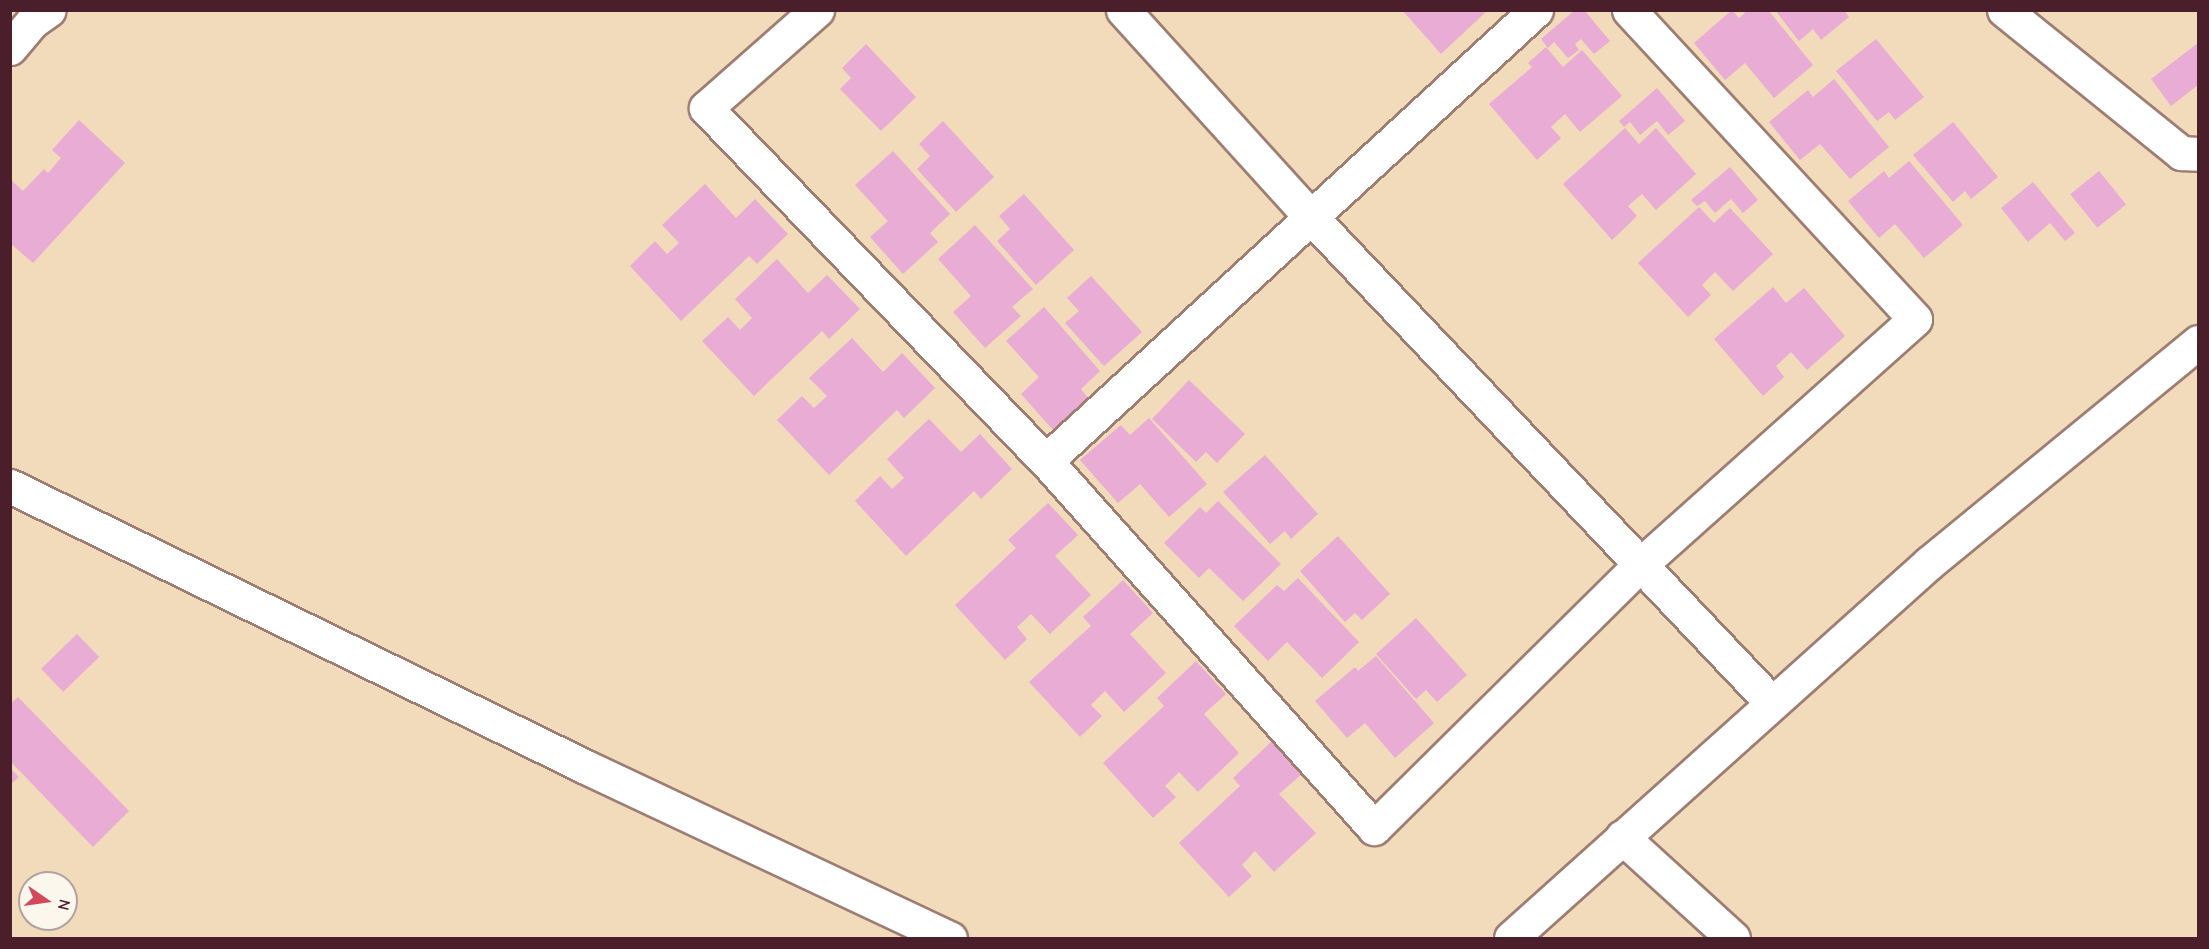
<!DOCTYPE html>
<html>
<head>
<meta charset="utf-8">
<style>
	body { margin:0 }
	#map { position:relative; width:2209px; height:949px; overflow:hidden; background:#f1dbbb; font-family:"Comic Neue",sans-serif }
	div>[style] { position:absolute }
	.building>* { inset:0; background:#e9acd5; transform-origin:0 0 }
	.roads { filter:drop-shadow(2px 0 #9e7d73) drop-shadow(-2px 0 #9e7d73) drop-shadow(0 2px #9e7d73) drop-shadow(0 -2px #9e7d73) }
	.street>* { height:33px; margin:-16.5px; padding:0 16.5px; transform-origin:16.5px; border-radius:16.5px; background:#fff }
	.secondary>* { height:33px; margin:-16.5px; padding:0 16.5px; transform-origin:16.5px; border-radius:16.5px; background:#fff }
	span { translate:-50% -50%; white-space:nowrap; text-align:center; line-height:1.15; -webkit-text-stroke:5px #fbf7ec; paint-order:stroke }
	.frame { position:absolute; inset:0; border:12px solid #4a1f2b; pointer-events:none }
	.north { position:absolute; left:18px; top:871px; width:60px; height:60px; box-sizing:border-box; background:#fbf7ec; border:2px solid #b4a19f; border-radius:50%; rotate:103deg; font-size:16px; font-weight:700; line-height:24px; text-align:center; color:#4a1f2b }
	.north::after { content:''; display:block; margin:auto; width:21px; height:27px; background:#d1495b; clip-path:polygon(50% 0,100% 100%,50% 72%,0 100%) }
</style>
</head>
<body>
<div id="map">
	<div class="building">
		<i style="clip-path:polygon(1402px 10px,1488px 10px,1441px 54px)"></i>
		<i style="clip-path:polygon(1575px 10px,1584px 10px,1610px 41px,1594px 54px,1581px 39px,1575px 44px,1579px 50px,1568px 58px,1554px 42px,1548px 48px,1541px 39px)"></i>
		<i style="clip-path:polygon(1732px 10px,1739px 18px,1748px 10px,1768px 10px,1813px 65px,1774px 98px,1745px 63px,1725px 80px,1694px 43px)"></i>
		<i style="clip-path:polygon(1775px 10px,1844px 10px,1849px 17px,1821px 40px,1813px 29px,1799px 41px)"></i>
		<i style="clip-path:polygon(1876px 39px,1924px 97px,1895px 120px,1889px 112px,1877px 121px,1836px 71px)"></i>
		<i style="clip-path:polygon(2198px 43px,2198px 85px,2171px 106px,2151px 79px)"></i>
		<i style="clip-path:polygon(866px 44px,916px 97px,881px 131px,840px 89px,851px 78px,842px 68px)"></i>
		<i style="clip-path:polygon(1546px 47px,1563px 67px,1582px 50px,1622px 96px,1580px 132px,1565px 114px,1551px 127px,1561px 138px,1537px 160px,1489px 104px,1532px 67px,1528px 63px)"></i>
		<i style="clip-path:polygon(1834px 79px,1889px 147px,1850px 179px,1820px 144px,1800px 160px,1769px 122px,1808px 90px,1813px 97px)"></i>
		<i style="clip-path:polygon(1657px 88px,1685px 121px,1668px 135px,1657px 121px,1640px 135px,1630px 122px,1624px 127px,1619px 121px)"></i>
		<i style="clip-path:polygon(79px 120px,125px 163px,33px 263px,10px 243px,10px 179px,23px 191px,44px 169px,48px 173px,61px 158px,52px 150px)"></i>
		<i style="clip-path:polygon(943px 121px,994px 177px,956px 212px,917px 169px,930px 156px,919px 144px)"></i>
		<i style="clip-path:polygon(1953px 122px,1998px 177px,1971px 199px,1965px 191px,1953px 202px,1913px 155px)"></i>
		<i style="clip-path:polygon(1625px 128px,1639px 144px,1656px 128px,1696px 174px,1656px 210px,1642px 194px,1628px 206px,1637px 216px,1612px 240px,1563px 184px)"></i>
		<i style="clip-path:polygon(893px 151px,950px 214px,930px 233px,938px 242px,903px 274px,870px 237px,888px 221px,855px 185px)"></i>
		<i style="clip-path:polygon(1909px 161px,1963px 225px,1924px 258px,1895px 224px,1879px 238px,1848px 201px,1884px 171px,1889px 178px)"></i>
		<i style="clip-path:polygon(1730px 167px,1758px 200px,1743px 213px,1731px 199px,1715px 213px,1705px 201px,1697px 206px,1691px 200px)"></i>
		<i style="left:2099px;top:171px;width:43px;height:37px;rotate:51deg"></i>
		<i style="clip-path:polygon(2033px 182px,2075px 233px,2065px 241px,2050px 223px,2028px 242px,2001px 208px)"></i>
		<i style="clip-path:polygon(705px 184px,736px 218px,755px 199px,788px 234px,757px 264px,749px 256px,681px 321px,630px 266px,655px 241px,667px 254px,679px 243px,662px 225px)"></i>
		<i style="clip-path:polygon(1024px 194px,1074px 250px,1036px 285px,997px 241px,1010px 229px,999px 216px)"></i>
		<i style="clip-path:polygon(1699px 207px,1714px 223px,1730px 208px,1773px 254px,1733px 291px,1715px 272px,1702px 285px,1711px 295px,1688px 317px,1638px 263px)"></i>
		<i style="clip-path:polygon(975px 225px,1033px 289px,1012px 307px,1021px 316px,985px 348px,953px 312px,971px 296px,938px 259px)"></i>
		<i style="clip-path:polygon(777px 259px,808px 293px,827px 275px,860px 309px,829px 339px,822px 331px,754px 396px,702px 341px,728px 317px,740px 330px,752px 318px,735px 299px)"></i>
		<i style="clip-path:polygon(1091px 276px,1142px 332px,1104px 366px,1065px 323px,1079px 311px,1067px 298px)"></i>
		<i style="clip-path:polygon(1773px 287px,1786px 303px,1804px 288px,1845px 336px,1807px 370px,1791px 352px,1776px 366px,1784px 377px,1763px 396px,1714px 339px)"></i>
		<i style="clip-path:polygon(1044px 307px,1100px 371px,1081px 389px,1088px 398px,1053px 430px,1021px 394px,1039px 377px,1006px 341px)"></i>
		<i style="clip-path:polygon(852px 338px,883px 372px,902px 353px,935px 388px,904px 418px,897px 410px,829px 475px,777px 420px,802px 396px,814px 408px,827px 396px,809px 378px)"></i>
		<i style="clip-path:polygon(1189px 380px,1245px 434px,1217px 463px,1206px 452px,1196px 462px,1152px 419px)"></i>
		<i style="clip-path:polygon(1149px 418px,1207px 484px,1169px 517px,1140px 484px,1118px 503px,1080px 460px,1121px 425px,1130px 435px)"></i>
		<i style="clip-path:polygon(929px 419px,961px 452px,980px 434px,1012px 469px,981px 499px,974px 491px,906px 556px,855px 501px,880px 476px,892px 489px,904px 478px,887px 459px)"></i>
		<i style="clip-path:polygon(1265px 455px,1318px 514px,1291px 539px,1285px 531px,1270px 544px,1223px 492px)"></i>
		<i style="clip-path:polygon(1218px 501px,1281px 564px,1243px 601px,1209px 568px,1199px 578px,1164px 543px,1200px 507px,1206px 513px)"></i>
		<i style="clip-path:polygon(1048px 503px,1078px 535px,1055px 556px,1091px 595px,1050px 634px,1031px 614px,1017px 627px,1027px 639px,1005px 660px,955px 605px,1016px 548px,1008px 540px)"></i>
		<i style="clip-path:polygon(1338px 536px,1390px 594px,1362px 620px,1355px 613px,1345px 622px,1300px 571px)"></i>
		<i style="clip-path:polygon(1298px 578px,1359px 642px,1322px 678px,1287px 642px,1268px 661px,1234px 626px,1277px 585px,1284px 591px)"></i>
		<i style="clip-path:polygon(1123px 580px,1153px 613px,1130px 634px,1166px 673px,1124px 712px,1105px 691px,1091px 705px,1102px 716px,1080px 737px,1029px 682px,1091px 626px,1083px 617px)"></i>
		<i style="clip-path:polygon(1416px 618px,1467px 675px,1437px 702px,1426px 690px,1416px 699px,1376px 654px)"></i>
		<i style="left:77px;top:634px;width:32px;height:50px;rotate:46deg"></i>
		<i style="clip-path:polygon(1376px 656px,1434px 723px,1395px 758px,1365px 723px,1347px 738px,1315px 701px,1355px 667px,1358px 671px)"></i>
		<i style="clip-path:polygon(1196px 661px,1226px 694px,1204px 714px,1239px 753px,1198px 792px,1179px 772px,1165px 786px,1176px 797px,1153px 818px,1103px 763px,1164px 706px,1157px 698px)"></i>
		<i style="clip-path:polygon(18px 697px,129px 811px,93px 847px,10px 761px,10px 704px)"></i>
		<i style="clip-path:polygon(1273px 740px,1303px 773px,1279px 794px,1316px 833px,1274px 872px,1255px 851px,1242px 865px,1252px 876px,1229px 897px,1179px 843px,1240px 786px,1233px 778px)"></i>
		<i style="clip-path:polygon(10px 768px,19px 777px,10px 785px)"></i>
	</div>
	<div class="roads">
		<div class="street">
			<i style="left:817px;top:10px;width:148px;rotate:138.6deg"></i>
			<i style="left:706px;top:108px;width:490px;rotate:46.1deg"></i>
			<i style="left:1046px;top:461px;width:492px;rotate:48.2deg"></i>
			<i style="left:1374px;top:828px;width:373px;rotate:-44.7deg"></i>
			<i style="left:1639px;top:566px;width:370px;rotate:-41.8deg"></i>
			<i style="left:1915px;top:319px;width:421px;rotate:-132.8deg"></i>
			<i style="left:1123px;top:10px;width:277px;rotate:47.8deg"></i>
			<i style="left:1309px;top:215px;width:673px;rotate:46.51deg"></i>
			<i style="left:2004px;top:10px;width:228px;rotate:38.9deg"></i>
			<i style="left:2181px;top:153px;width:17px;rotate:3deg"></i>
			<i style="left:10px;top:48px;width:35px;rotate:-50deg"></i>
			<i style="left:33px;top:21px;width:19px;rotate:-35deg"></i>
			<i style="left:1046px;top:461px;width:666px;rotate:-42.63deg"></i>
			<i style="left:10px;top:486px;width:643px;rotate:26.01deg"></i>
			<i style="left:588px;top:768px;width:400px;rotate:25.2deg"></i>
			<i style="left:1622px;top:837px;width:150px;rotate:42.3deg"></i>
		</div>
		<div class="secondary">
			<i style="left:1511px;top:938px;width:562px;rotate:-41.9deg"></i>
			<i style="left:1929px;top:563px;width:348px;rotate:-39.4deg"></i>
		</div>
	</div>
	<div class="frame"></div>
	<div class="north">N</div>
</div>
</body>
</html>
